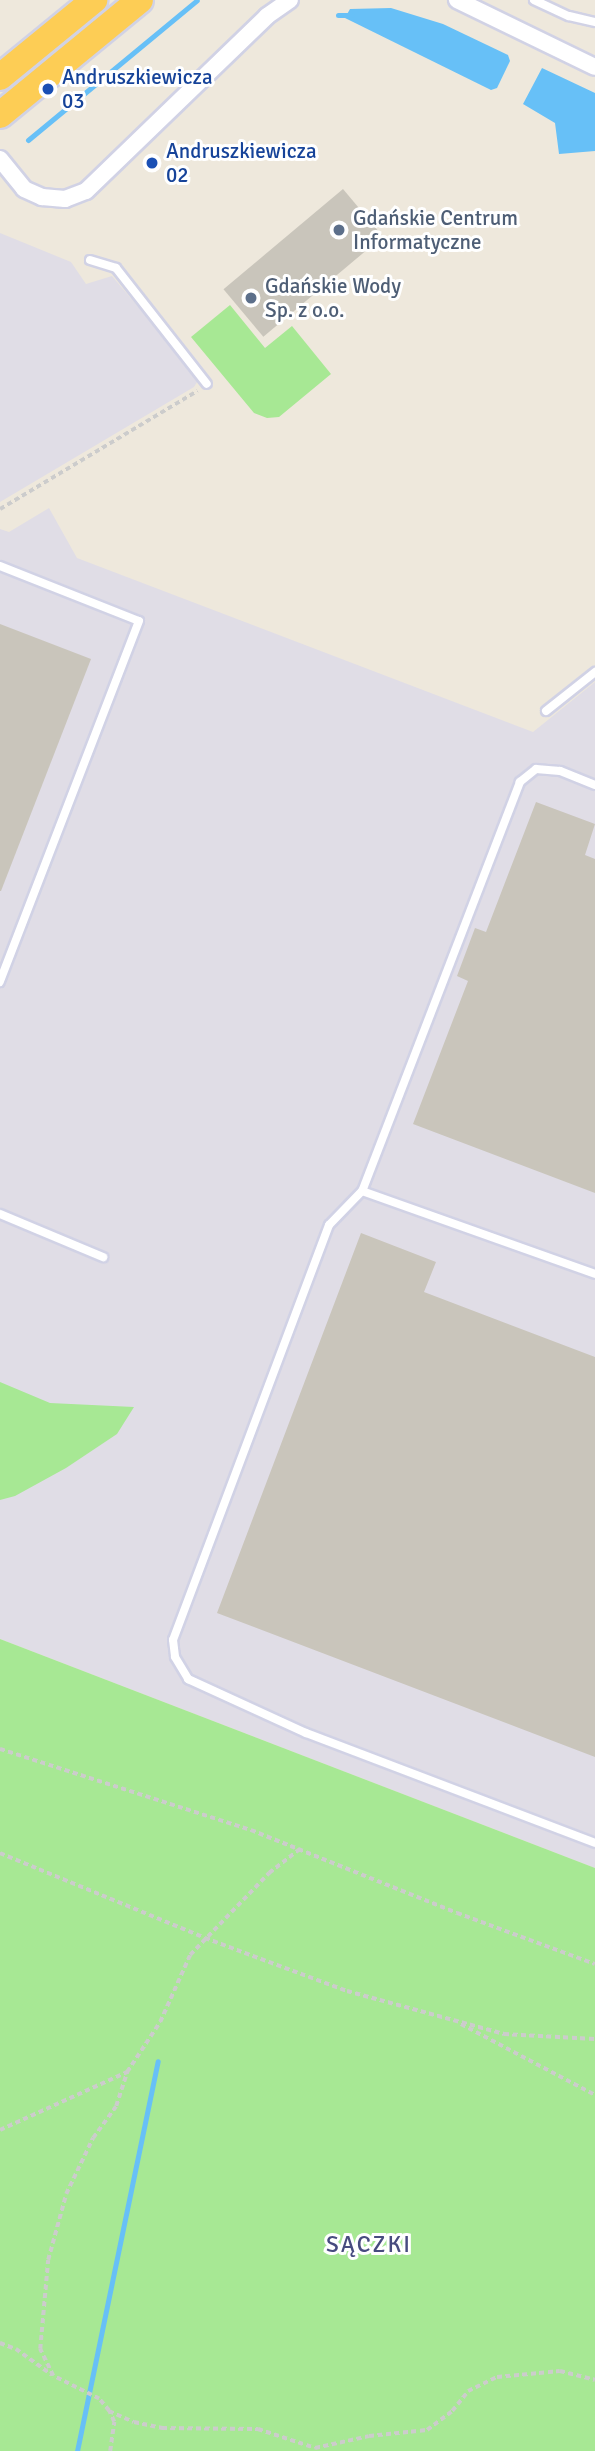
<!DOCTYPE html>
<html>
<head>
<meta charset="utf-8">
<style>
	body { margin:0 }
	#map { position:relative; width:595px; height:2451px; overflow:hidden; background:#eee8dc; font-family:Signika,sans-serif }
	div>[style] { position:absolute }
	.industrial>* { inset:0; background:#e0dde6 }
	.green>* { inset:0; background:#a7e894 }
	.water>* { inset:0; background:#67c0f7 }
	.stream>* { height:5px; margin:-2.5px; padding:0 2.5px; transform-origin:2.5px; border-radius:2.5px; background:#67c0f7 }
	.building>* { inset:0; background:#c9c5bb; transform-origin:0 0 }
	.path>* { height:3.5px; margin-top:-1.75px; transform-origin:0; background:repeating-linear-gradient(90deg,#ccc 0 5px,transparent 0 8.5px) }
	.roads { filter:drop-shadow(2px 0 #d1d2e5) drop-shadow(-2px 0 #d1d2e5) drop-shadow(0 2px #d1d2e5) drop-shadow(0 -2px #d1d2e5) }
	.service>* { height:8px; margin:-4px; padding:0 4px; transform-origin:4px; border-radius:4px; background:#fff }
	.minor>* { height:16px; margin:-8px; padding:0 8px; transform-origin:8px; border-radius:8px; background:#fff }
	.trunk>* { height:26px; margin:-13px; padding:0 13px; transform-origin:13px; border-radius:13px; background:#fdcd55 }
	.dots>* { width:19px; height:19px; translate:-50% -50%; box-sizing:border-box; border:4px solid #fff; border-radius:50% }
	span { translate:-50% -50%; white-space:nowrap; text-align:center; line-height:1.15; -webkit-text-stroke:6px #fff; paint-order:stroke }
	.transit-label { font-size:21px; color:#164399 }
	.left { translate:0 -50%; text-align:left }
	.service-label { font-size:21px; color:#4e5e75 }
	.neighbourhood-label { font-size:23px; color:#474b7f; letter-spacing:2px }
</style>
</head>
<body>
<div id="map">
	<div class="industrial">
		<i style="clip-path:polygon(0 233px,71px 262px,86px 284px,112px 276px,199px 379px,194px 387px,0 502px)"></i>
		<i style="clip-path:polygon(49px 508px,77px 558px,533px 732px,595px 682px,595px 1868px,0 1639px,0 529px,9px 532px)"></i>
	</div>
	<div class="green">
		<i style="clip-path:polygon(230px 305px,265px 348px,292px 326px,331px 374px,279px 417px,267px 418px,254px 413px,191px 337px)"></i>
		<i style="clip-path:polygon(0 1382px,50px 1403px,134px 1407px,117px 1434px,66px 1468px,15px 1496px,0 1500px)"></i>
		<i style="clip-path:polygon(0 1639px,595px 1868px,595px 2451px,0 2451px)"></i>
	</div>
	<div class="water">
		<i style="clip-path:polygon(391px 8px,443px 24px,508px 55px,510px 61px,497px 88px,491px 90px,345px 18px,350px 9px)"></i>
		<i style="clip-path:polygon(542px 68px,595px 93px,595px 151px,559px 154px,555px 123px,523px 104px)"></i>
	</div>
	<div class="stream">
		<i style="left:338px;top:15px;width:14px"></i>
		<i style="left:28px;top:140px;width:219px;rotate:-39.6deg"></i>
		<i style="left:77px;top:2451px;width:398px;rotate:-78.3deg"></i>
	</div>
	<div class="building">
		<i style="left:343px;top:189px;width:62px;height:156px;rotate:50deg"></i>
		<i style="clip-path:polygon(0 624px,91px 659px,1px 891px,0 891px)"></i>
		<i style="clip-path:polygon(536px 802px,595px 824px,585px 855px,595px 859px,595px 1193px,413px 1124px,468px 981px,457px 976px,475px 928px,486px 932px)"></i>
		<i style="clip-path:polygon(361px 1233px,436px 1262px,424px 1292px,595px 1357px,595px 1757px,217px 1613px)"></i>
	</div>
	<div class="path">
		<i style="left:0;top:509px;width:230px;rotate:-30.9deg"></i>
		<i style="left:0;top:1749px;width:264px;rotate:17.9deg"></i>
		<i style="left:251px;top:1830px;width:222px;rotate:21.9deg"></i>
		<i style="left:457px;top:1913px;width:147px;rotate:20.3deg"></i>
		<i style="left:0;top:1853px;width:222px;rotate:22.5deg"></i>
		<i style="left:205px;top:1938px;width:152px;rotate:20.5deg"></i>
		<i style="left:347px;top:1991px;width:163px;rotate:15.3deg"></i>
		<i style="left:504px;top:2034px;width:91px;rotate:3.1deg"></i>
		<i style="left:461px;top:2024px;width:152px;rotate:27.9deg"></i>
		<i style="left:0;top:2130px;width:140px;rotate:-24.5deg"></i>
		<i style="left:127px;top:2072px;width:60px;rotate:-56.6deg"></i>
		<i style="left:160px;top:2022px;width:73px;rotate:-65.9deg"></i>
		<i style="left:190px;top:1955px;width:114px;rotate:-46.1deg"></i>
		<i style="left:269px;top:1873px;width:41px;rotate:-38deg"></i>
		<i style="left:0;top:2343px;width:17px;rotate:21deg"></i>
		<i style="left:16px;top:2349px;width:44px;rotate:35.8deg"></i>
		<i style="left:109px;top:2411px;width:27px;rotate:24deg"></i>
		<i style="left:134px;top:2422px;width:29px;rotate:12deg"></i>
		<i style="left:162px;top:2428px;width:96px;rotate:0.6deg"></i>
		<i style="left:258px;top:2429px;width:60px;rotate:18.4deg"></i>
		<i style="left:315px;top:2448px;width:55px;rotate:-12.5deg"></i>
		<i style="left:369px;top:2436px;width:58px;rotate:-5.9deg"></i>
		<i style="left:427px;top:2430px;width:31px;rotate:-37deg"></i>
		<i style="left:452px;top:2411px;width:26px;rotate:-51deg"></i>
		<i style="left:468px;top:2391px;width:32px;rotate:-26deg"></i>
		<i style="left:497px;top:2377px;width:63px;rotate:-5.4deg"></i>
		<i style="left:560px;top:2371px;width:36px;rotate:14deg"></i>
		<i style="left:110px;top:2451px;width:29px;rotate:-82deg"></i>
		<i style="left:114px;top:2422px;width:12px;rotate:-114deg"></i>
		<i style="left:109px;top:2411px;width:16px;rotate:-130deg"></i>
		<i style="left:99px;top:2399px;width:51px;rotate:-153.4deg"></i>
		<i style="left:53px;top:2376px;width:30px;rotate:-116deg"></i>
		<i style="left:40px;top:2349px;width:89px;rotate:-84.9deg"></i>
		<i style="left:48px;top:2260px;width:68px;rotate:-74.7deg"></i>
		<i style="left:66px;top:2194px;width:62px;rotate:-64.3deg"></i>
		<i style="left:93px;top:2138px;width:39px;rotate:-54deg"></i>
		<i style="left:116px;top:2106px;width:36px;rotate:-72deg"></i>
	</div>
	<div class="roads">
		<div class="service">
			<i style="left:534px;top:0;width:38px;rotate:25deg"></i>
			<i style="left:569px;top:16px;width:27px;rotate:13deg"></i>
			<i style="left:90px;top:260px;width:27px;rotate:17deg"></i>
			<i style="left:116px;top:268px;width:147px;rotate:51.9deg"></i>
			<i style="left:0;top:566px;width:149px;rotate:21.6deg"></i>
			<i style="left:139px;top:621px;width:387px;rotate:111.1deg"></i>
			<i style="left:546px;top:711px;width:63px;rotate:-38.5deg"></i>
			<i style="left:595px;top:785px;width:38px;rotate:-158deg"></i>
			<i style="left:560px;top:771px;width:24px;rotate:-175deg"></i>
			<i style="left:536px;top:769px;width:21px;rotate:141deg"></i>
			<i style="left:520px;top:782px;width:438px;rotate:111.1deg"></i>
			<i style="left:362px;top:1191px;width:47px;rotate:134.1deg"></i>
			<i style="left:329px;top:1225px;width:443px;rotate:110.6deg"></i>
			<i style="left:173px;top:1640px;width:17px;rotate:83deg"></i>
			<i style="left:175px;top:1657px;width:26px;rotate:59deg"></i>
			<i style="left:188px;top:1679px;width:130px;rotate:24.6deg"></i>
			<i style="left:306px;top:1733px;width:309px;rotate:20.8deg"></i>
			<i style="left:362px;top:1191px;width:247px;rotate:19.6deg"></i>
			<i style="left:0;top:1214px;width:112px;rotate:22.7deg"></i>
		</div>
		<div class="minor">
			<i style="left:457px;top:0;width:153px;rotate:25.9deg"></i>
			<i style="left:0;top:159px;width:38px;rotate:51deg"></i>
			<i style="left:24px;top:189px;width:20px;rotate:24deg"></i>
			<i style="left:42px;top:197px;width:23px;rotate:5deg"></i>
			<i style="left:65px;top:199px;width:22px;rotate:-21deg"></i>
			<i style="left:86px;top:191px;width:252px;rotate:-44deg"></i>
			<i style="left:267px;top:16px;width:28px;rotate:-35deg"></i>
		</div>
		<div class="trunk">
			<i style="left:0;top:77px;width:122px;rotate:-39.3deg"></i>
			<i style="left:0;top:115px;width:181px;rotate:-39.4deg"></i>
		</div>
	</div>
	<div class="dots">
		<i style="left:48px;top:89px;background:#1a4fb4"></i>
		<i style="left:152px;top:163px;background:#1a4fb4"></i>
		<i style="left:339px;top:230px;background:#5c6f8a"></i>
		<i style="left:251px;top:298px;background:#5c6f8a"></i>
	</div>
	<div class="transit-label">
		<span class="left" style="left:62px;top:89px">Andruszkiewicza<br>03</span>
		<span class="left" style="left:166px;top:163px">Andruszkiewicza<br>02</span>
	</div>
	<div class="service-label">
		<span class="left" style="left:353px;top:230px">Gdańskie Centrum<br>Informatyczne</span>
		<span class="left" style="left:265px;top:298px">Gdańskie Wody<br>Sp. z o.o.</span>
	</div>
	<div class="neighbourhood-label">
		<span style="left:369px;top:2245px">SĄCZKI</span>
	</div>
</div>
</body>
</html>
